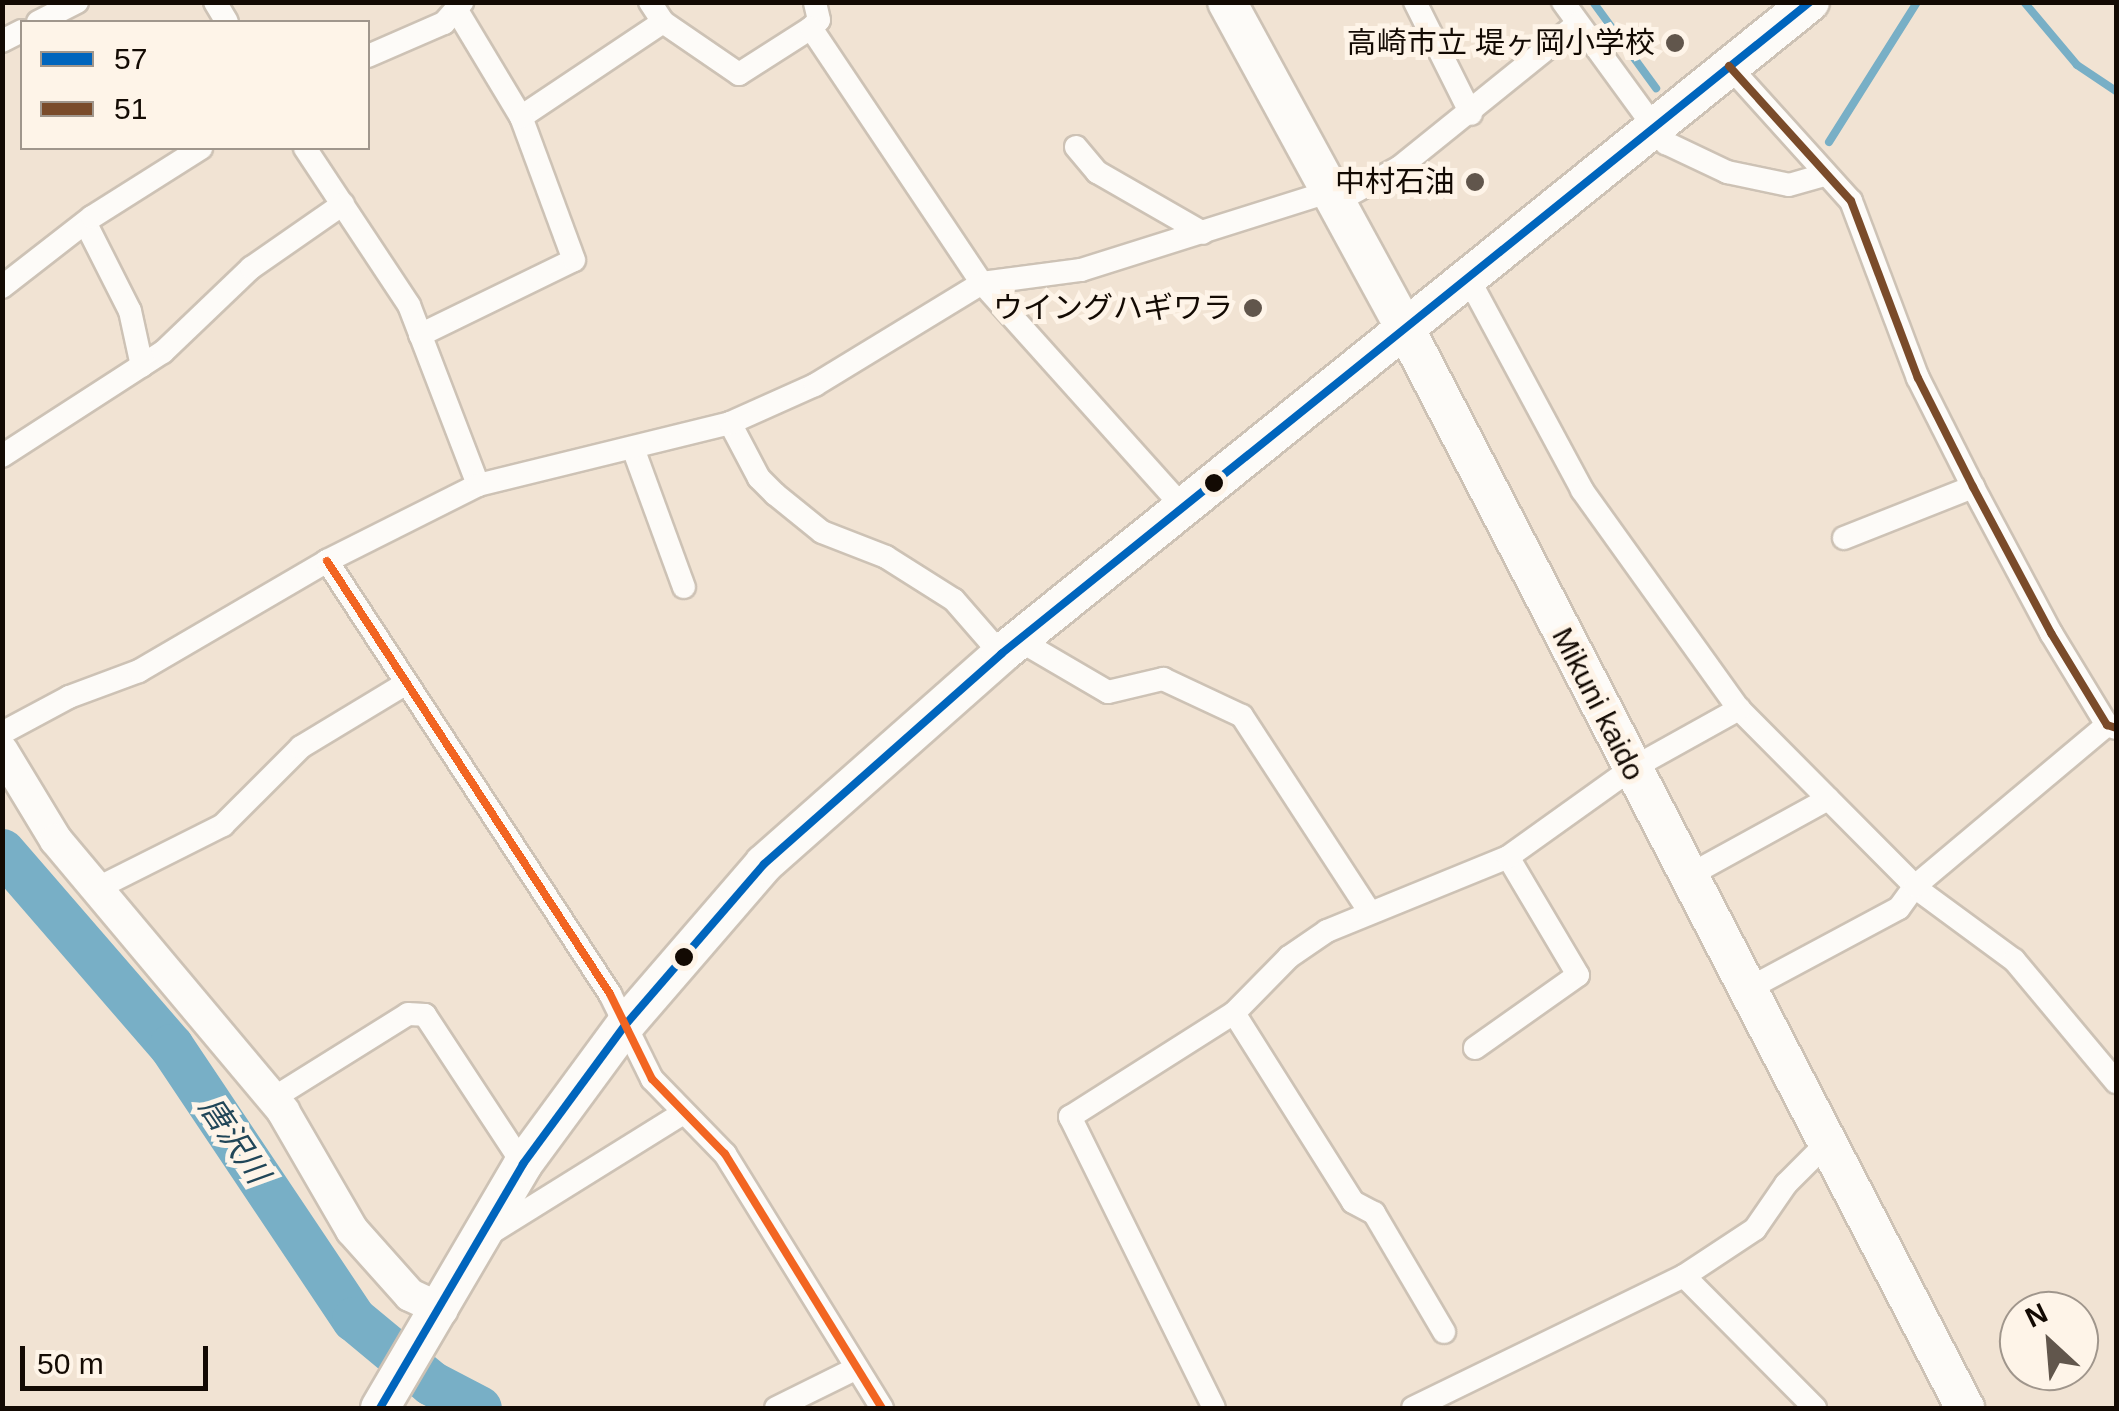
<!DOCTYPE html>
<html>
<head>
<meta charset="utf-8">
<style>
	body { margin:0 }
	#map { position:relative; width:2119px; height:1411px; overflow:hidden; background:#f1e3d3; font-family:Helvetica,"Noto Sans JP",sans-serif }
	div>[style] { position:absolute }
	.stream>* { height:8px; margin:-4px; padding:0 4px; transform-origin:4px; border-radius:4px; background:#78afc6 }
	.river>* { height:45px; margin:-22.5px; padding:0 22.5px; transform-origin:22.5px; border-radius:22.5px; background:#78afc6 }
	.roads { filter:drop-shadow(2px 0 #cdc2b5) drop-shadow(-2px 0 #cdc2b5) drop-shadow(0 2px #cdc2b5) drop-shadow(0 -2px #cdc2b5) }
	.street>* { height:22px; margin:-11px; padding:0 11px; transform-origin:11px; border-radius:11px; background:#fdfbf8 }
	.secondary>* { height:32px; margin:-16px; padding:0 16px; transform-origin:16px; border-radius:16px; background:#fdfbf8 }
	.primary>* { height:38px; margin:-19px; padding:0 19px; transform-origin:19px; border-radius:19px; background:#fdfbf8 }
	.bus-1>* { height:8px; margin:-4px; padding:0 4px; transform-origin:4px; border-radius:4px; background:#0065bd }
	.bus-2>* { height:8px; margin:-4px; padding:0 4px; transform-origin:4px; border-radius:4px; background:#7a4b2a }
	.bus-3>* { height:8px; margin:-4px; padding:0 4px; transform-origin:4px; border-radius:4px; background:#f26522 }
	.dots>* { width:28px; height:28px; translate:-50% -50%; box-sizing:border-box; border:5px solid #fef4e8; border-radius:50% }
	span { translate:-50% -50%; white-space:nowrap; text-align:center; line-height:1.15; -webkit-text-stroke:10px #fef4e8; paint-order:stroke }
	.poi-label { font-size:30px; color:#130a03 }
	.right { translate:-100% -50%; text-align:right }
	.street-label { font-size:30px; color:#130a03 }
	.water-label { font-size:32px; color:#214658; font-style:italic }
	.frame { position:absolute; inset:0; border:5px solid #130a03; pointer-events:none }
	.legend { position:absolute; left:20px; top:20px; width:350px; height:130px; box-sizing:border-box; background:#fef4e8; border:2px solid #a0968c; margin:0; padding:12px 18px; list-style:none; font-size:30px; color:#130a03 }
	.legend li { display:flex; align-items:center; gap:20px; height:50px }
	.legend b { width:50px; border:2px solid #a0968c }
	.north { position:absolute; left:1999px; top:1291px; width:100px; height:100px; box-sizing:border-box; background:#fef4e8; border:2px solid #a0968c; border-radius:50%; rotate:334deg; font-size:28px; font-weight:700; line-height:40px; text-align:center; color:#130a03 }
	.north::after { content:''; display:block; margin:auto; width:35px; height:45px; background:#61564c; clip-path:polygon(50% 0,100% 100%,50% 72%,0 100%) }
	.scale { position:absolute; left:20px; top:1346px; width:188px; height:45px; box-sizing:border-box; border:5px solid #130a03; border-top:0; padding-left:12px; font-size:30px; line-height:35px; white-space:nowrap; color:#130a03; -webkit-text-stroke:8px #fef4e8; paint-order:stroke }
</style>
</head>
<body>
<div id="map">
	<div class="stream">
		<i style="left:1593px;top:2px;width:107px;rotate:53.8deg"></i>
		<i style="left:2024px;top:2px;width:82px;rotate:49.9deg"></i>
		<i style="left:2077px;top:65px;width:47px;rotate:33.7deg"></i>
		<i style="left:1829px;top:142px;width:165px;rotate:-57.8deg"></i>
	</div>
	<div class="river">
		<i style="left:2px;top:851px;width:258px;rotate:49.1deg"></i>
		<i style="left:171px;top:1046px;width:329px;rotate:56.2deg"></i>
		<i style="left:354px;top:1319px;width:100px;rotate:39.7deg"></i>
		<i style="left:431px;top:1383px;width:54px;rotate:27.5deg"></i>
	</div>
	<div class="roads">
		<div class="street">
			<i style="left:215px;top:2px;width:23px;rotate:59deg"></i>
			<i style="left:650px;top:2px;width:24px;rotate:57deg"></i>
			<i style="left:663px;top:22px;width:92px;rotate:34.4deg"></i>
			<i style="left:739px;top:74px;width:85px;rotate:-32.6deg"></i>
			<i style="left:811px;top:28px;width:11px;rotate:-45deg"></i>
			<i style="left:819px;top:20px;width:18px;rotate:-103deg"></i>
			<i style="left:1415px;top:2px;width:125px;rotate:63.4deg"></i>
			<i style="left:1563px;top:2px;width:175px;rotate:53.9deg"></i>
			<i style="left:1666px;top:143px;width:68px;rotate:25.4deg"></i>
			<i style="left:1727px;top:172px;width:63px;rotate:11.8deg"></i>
			<i style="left:1789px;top:185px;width:35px;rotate:-16deg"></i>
			<i style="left:38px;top:22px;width:44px;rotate:-27.1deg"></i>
			<i style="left:811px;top:28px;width:307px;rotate:56.2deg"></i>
			<i style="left:982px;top:283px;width:301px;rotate:48.1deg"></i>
			<i style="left:2px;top:41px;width:22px;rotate:-27deg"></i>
			<i style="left:368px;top:56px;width:83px;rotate:-23.5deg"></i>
			<i style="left:444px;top:23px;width:28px;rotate:-49deg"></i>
			<i style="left:1729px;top:66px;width:182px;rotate:47.9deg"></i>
			<i style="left:1851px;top:201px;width:189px;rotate:69.3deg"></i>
			<i style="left:1918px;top:378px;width:122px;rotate:63.2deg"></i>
			<i style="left:1973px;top:487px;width:166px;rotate:61.9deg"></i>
			<i style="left:2051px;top:633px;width:108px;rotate:58.7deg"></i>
			<i style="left:2107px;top:725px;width:9px;rotate:18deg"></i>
			<i style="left:521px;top:117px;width:171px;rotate:-33.8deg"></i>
			<i style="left:1076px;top:147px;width:33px;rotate:50deg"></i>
			<i style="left:1097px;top:172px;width:122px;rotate:29.9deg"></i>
			<i style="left:305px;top:148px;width:188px;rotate:56.5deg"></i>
			<i style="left:409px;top:305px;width:193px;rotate:69deg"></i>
			<i style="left:1334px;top:203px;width:75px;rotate:-28.6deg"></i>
			<i style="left:1400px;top:167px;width:228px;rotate:-38.9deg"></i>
			<i style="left:86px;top:224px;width:97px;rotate:63.2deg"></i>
			<i style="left:130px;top:311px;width:56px;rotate:77.7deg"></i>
			<i style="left:1467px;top:276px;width:243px;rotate:61.7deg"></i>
			<i style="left:1582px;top:490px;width:269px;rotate:54.4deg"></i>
			<i style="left:1739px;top:709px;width:257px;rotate:45.2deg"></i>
			<i style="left:1920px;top:891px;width:117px;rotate:36.3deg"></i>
			<i style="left:2014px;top:960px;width:159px;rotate:50.1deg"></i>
			<i style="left:2px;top:287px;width:114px;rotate:-37.9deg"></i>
			<i style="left:92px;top:217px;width:129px;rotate:-32.3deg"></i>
			<i style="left:420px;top:335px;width:171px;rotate:-26deg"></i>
			<i style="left:574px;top:260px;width:153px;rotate:-110.3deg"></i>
			<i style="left:521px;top:117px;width:120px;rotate:-121deg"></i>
			<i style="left:730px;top:423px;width:62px;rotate:62.2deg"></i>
			<i style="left:759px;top:478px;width:23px;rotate:45deg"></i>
			<i style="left:775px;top:494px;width:60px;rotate:39deg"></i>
			<i style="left:822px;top:532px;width:69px;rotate:21.3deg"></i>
			<i style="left:886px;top:557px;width:80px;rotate:32.3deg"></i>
			<i style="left:954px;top:600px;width:72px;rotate:49deg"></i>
			<i style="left:633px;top:448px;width:148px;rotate:69.9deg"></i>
			<i style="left:2px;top:456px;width:192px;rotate:-32.9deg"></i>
			<i style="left:163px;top:352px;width:122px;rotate:-43.7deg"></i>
			<i style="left:251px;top:268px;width:112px;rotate:-34.8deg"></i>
			<i style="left:1844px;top:538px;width:139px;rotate:-21.6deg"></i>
			<i style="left:327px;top:561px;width:517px;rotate:56.83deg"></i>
			<i style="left:610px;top:994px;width:95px;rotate:63.7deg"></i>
			<i style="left:652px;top:1079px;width:105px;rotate:45.8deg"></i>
			<i style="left:725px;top:1154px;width:299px;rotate:58.3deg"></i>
			<i style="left:1019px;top:640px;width:103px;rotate:30.3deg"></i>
			<i style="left:1108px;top:692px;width:57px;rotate:-13.3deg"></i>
			<i style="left:1163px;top:679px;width:87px;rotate:25.1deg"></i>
			<i style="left:1242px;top:716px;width:233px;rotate:56.9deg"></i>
			<i style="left:2px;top:733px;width:76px;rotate:-28.2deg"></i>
			<i style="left:69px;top:697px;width:75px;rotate:-20.4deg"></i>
			<i style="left:139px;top:671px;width:218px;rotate:-30.3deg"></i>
			<i style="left:327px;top:561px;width:169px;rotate:-26.7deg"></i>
			<i style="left:478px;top:485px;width:260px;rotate:-13.8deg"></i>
			<i style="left:730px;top:423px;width:93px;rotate:-24.1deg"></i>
			<i style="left:815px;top:385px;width:196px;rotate:-31.4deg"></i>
			<i style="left:982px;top:283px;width:100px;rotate:-7.5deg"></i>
			<i style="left:1081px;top:270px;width:259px;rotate:-17.5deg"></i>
			<i style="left:1688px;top:876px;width:160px;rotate:-28.8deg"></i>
			<i style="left:96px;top:889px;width:142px;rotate:-26.7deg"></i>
			<i style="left:223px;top:825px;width:110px;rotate:-45deg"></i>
			<i style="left:301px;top:747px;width:122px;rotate:-31.2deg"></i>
			<i style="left:1748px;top:989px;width:171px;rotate:-28.2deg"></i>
			<i style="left:1899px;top:908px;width:27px;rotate:-54deg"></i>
			<i style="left:1915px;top:886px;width:251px;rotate:-40deg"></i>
			<i style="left:1234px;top:1013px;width:223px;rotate:57.8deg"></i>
			<i style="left:1353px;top:1202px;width:24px;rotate:28deg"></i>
			<i style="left:1374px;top:1213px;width:138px;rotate:59.5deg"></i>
			<i style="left:1475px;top:1048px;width:126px;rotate:-35.3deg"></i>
			<i style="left:1578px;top:975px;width:137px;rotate:-120.7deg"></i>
			<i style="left:272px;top:1099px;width:160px;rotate:-32deg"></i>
			<i style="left:408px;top:1014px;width:17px;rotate:3deg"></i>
			<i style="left:425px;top:1015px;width:178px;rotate:56.7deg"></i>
			<i style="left:484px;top:1237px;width:231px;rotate:-31.9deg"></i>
			<i style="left:1684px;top:1276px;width:186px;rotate:45.2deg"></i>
			<i style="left:776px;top:1408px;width:90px;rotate:-26.3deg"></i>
			<i style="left:1214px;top:1408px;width:325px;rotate:-116.3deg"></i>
			<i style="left:1070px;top:1117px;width:194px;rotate:-32.4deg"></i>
			<i style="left:1234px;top:1013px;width:78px;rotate:-45.5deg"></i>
			<i style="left:1289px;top:957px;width:46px;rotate:-34.4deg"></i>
			<i style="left:1327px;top:931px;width:196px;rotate:-22.2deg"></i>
			<i style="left:1508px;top:857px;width:151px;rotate:-35.6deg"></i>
			<i style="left:1631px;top:769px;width:124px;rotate:-29.1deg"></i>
			<i style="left:1413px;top:1408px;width:301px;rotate:-26deg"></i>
			<i style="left:1684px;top:1276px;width:85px;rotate:-33.5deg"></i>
			<i style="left:1755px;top:1229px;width:55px;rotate:-55.4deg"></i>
			<i style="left:1786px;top:1184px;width:61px;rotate:-45deg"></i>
		</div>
		<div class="secondary">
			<i style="left:2px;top:751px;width:104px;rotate:58.8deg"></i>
			<i style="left:56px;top:840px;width:354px;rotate:50deg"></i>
			<i style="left:283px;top:1111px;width:138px;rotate:59.9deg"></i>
			<i style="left:352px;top:1230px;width:87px;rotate:48.3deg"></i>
			<i style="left:410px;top:1295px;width:35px;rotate:25deg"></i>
		</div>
		<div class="primary">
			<i style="left:1227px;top:2px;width:371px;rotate:61.4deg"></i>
			<i style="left:1405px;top:328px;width:1217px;rotate:62.59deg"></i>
			<i style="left:380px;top:1408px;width:283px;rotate:-59.6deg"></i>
			<i style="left:523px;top:1164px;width:174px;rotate:-53.7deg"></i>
			<i style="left:626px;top:1024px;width:211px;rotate:-49.2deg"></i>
			<i style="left:764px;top:864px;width:317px;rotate:-41.5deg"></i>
			<i style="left:1001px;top:654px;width:1039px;rotate:-38.87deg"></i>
		</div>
	</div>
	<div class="bus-1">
		<i style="left:380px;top:1408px;width:283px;rotate:-59.6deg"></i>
		<i style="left:523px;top:1164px;width:174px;rotate:-53.7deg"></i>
		<i style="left:626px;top:1024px;width:211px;rotate:-49.2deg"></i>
		<i style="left:764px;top:864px;width:317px;rotate:-41.5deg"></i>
		<i style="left:1001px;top:654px;width:1039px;rotate:-38.87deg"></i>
	</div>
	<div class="bus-2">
		<i style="left:1729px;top:66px;width:182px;rotate:47.9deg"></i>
		<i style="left:1851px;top:201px;width:189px;rotate:69.3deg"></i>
		<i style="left:1918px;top:378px;width:122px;rotate:63.2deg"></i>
		<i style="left:1973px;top:487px;width:166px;rotate:61.9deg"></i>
		<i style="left:2051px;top:633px;width:108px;rotate:58.7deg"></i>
		<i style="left:2107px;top:725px;width:9px;rotate:18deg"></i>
	</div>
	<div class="bus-3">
		<i style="left:327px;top:561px;width:517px;rotate:56.83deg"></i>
		<i style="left:610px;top:994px;width:95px;rotate:63.7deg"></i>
		<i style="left:652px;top:1079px;width:105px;rotate:45.8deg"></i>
		<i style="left:725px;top:1154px;width:299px;rotate:58.3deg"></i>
	</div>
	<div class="dots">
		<i style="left:1675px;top:43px;background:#61564c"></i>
		<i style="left:1475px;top:182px;background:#61564c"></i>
		<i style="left:1253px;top:308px;background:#61564c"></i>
		<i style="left:1214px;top:483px;background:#130a03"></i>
		<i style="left:684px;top:957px;background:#130a03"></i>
	</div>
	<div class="poi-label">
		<span class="right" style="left:1655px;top:43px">高崎市立 堤ヶ岡小学校</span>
		<span class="right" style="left:1455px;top:182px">中村石油</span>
		<span class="right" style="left:1233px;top:308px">ウイングハギワラ</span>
	</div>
	<div class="street-label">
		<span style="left:1598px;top:704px;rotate:63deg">Mikuni kaido</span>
	</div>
	<div class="water-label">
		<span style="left:234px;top:1140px;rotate:56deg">唐沢川</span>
	</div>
	<div class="frame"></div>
	<ul class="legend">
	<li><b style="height:12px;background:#0065bd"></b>57</li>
	<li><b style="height:12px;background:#7a4b2a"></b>51</li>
	</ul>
	<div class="north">N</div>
	<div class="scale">50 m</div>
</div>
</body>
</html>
